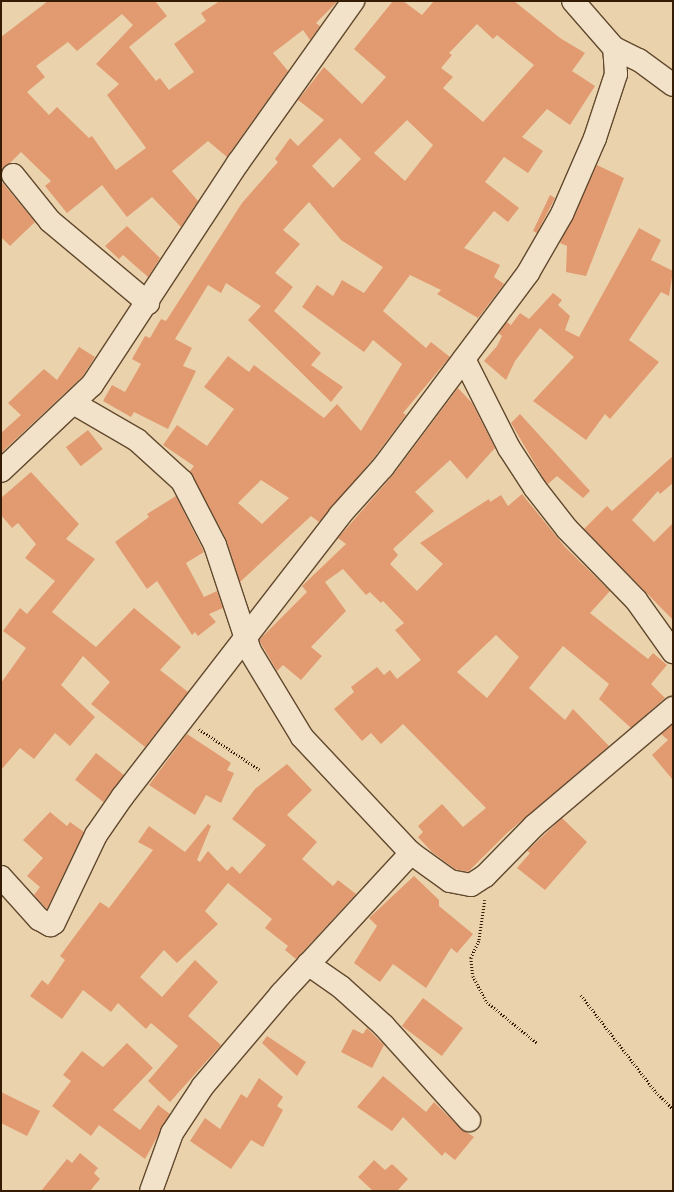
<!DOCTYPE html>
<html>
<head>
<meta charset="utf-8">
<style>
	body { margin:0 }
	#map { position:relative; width:674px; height:1192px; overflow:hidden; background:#ead3ac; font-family:"IM FELL English",serif }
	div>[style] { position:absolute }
	.building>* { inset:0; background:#e29a71; transform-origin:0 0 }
	.path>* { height:2.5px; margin-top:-1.25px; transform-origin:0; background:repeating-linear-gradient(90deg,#341b04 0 1px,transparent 0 3px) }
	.roads { filter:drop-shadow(1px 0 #62492e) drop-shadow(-1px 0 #62492e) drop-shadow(0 1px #62492e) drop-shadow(0 -1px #62492e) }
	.minor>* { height:22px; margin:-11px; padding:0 11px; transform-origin:11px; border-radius:11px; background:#f1e2c9 }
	span { translate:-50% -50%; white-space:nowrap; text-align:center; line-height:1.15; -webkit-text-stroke:3px #f1e2c9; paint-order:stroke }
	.frame { position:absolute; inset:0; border:2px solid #341b04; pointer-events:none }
</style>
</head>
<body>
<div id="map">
	<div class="building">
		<i style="clip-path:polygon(evenodd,48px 1px,155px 1px,167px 16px,129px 47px,156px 81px,160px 78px,169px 90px,194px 72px,174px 44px,206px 21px,201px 13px,220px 1px,338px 1px,316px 23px,320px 26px,310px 40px,303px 30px,273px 53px,288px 71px,227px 157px,208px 141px,172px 171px,198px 201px,181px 227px,152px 197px,127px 217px,102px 185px,67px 213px,45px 186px,51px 181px,21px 152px,1px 172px,1px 37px,48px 1px,122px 14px,133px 25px,96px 64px,119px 84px,107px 95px,146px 148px,116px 170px,92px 136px,89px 138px,57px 107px,49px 115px,27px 92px,45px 77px,36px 66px,68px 42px,77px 51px,122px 14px)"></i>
		<i style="clip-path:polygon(evenodd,393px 1px,403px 1px,422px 15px,434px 1px,514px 1px,560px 38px,585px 53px,572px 71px,595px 86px,570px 125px,547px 109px,522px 137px,543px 151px,528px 173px,504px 157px,485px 182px,519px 208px,508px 222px,494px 211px,464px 248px,500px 265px,494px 277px,504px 284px,478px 318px,437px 294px,441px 290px,410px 275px,383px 311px,426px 348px,431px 342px,450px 357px,403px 413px,406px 415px,373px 459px,319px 522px,311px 516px,240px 582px,226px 539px,190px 471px,194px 466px,163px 445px,177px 425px,207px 446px,234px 409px,204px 387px,228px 356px,249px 372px,254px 365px,324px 418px,337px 404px,361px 431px,402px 364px,373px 340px,364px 352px,302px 307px,317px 285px,333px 296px,342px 280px,364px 293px,383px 267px,341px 240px,309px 202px,283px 230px,300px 244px,275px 273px,293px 287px,274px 311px,321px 353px,311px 365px,343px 387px,331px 402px,248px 320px,261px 306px,226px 283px,221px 293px,208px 285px,175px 339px,192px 348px,183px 366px,196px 371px,168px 429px,134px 412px,131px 417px,103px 401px,112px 385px,125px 392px,141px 364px,132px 359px,145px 336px,150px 338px,161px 319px,166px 321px,242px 203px,278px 162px,275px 159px,290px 138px,298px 146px,324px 120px,298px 100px,324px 67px,362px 104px,386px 77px,354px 49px,393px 1px,477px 24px,493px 39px,497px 35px,534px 65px,483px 122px,443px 88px,453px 77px,441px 68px,452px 55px,449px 53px,477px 24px,393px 1px,407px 120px,433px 145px,405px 181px,374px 153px,407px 120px,393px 1px,340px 138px,361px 159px,333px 188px,312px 166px,340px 138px,393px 1px,261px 480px,289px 498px,262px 524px,238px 503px,261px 480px)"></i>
		<i style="clip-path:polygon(597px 165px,624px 178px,586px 276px,566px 272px,567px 246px,560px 243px)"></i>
		<i style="clip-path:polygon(1px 181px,35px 222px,10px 246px,1px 237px)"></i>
		<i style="clip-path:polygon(550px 195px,555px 198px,537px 233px,533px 231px)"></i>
		<i style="clip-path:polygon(127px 226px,160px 258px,148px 277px,123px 255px,119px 259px,105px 246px)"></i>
		<i style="clip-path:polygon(639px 228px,661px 240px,651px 260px,673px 271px,669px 296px,661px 292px,629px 340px,659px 362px,610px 419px,605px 414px,586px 440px,533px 401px,574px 357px,540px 328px,515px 361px,506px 380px,484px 361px,497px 346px,502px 336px,498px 333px,507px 322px,511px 325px,520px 313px,529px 319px,553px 293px,562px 300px,558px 305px,570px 316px,565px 330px,579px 337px)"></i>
		<i style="clip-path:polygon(79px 347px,95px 357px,82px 377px,1px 453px,1px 433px,21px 415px,8px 403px,44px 369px,57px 380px)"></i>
		<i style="clip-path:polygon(evenodd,458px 388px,472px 403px,495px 448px,467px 479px,450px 460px,415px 492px,434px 511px,393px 549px,398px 555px,390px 564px,417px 591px,443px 564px,420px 543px,489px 499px,490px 502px,501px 495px,508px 506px,522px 494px,565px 547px,610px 591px,590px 613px,648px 659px,653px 653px,667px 665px,651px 684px,665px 698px,631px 728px,599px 699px,609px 684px,563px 646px,529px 688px,565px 720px,573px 709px,609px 746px,507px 833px,468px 872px,455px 869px,432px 852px,418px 837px,423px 832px,418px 826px,442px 804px,463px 827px,486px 808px,403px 724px,381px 744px,371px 733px,362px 741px,334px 709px,354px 692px,351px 687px,377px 667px,384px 675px,390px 670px,397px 679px,421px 660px,395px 630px,404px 623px,383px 601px,381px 603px,370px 592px,366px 595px,343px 569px,325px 582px,346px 611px,311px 647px,322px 656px,301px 680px,283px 665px,277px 671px,259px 640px,307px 592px,302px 586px,346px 544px,338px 538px,393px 475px,458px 388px,496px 635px,519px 657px,487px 698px,457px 672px,496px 635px)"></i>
		<i style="clip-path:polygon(520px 414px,590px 491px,583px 498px,557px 476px,548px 484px,545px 481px,511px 423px)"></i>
		<i style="left:88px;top:430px;width:24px;height:28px;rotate:52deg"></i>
		<i style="clip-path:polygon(673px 456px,673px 483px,660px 494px,658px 491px,632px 520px,654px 542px,673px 523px,673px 620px,584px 529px,607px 506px,612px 511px)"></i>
		<i style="clip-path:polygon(31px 472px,79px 524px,66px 539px,95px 559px,52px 612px,96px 647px,134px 608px,181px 647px,160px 670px,188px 692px,145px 747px,91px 704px,110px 682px,83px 656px,61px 685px,95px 717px,70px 746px,55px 733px,34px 759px,20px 748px,1px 770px,1px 683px,26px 648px,3px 631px,20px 608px,27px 614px,55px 581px,25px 558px,36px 544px,18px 523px,12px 528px,1px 515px,1px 498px)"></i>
		<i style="clip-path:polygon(176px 496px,204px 552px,186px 563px,204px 597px,217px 591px,223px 608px,209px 614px,216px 622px,198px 636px,195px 632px,192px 635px,157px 581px,147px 589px,115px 542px,149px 517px,147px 514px)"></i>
		<i style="clip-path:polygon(673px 724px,673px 780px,652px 755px,668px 740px,661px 734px)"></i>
		<i style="clip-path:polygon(187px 734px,231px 763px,227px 770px,234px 773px,221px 803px,206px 795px,195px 815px,149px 785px)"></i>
		<i style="left:96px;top:753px;width:36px;height:34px;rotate:38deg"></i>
		<i style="clip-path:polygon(287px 764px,312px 790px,287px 815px,317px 842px,302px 859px,333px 886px,338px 880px,356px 894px,296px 959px,285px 950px,288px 946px,265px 928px,272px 919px,228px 883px,205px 911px,218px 924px,177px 963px,164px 950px,140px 977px,162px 997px,195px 960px,218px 982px,188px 1016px,221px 1045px,170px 1102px,148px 1081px,178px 1046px,151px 1023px,146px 1029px,118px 1003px,111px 1012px,83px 990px,62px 1019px,30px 996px,42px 980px,48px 985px,65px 960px,60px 956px,100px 902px,109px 908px,153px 850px,138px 842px,149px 826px,185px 852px,208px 824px,211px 826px,197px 860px,200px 862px,208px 851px,227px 871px,232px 866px,240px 874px,266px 845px,232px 819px,255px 789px)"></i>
		<i style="clip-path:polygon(50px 812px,67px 826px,70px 822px,84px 832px,47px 909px,34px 895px,40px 887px,27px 876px,43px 858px,23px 840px)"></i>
		<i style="clip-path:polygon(562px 818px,587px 842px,545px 890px,517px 868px,530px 853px,527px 851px)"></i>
		<i style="clip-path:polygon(414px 876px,439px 900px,439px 906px,473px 934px,457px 953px,451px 948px,426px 988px,393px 964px,380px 982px,354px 963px,377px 926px,369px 918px)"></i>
		<i style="left:423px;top:998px;width:50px;height:35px;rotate:37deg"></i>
		<i style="clip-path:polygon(367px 1028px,384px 1045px,372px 1068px,341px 1052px,353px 1029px,363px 1034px)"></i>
		<i style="clip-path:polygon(267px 1036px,306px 1062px,297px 1076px,262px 1043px)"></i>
		<i style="clip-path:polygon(127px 1043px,153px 1068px,113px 1110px,140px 1130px,158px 1105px,170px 1114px,145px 1159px,99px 1125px,91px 1136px,52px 1106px,71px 1081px,63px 1075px,82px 1051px,103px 1067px)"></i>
		<i style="clip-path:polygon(383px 1076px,426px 1112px,434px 1102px,460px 1128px,474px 1137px,455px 1160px,445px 1152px,442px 1156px,403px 1117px,392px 1131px,357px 1107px)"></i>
		<i style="clip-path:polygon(259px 1078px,283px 1097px,277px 1106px,283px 1110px,263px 1147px,251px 1140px,231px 1169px,190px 1141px,205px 1118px,220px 1129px,241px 1094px,247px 1098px)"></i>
		<i style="clip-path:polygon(1px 1092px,40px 1111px,27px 1136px,1px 1123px)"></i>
		<i style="clip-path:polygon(80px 1153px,98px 1168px,94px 1173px,100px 1179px,90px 1191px,41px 1191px,67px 1159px,72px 1163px)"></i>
		<i style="clip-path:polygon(374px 1160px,385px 1170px,392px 1164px,408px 1179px,397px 1191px,373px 1191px,358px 1177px)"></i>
	</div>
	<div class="path">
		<i style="left:199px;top:729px;width:73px;rotate:33.9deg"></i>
		<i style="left:485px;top:900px;width:41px;rotate:98.3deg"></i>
		<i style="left:479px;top:941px;width:19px;rotate:115deg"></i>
		<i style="left:471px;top:958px;width:18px;rotate:84deg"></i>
		<i style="left:473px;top:976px;width:30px;rotate:62deg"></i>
		<i style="left:487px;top:1002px;width:65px;rotate:39.4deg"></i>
		<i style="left:581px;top:995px;width:123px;rotate:52.3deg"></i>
		<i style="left:656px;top:1092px;width:24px;rotate:45deg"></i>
	</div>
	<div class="roads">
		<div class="minor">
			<i style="left:614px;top:48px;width:28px;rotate:26deg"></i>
			<i style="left:639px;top:60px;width:42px;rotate:36.3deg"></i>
			<i style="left:13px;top:175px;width:59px;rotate:51.2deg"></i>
			<i style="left:50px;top:221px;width:128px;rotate:39.9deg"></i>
			<i style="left:464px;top:359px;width:100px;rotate:63.2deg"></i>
			<i style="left:509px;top:448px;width:48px;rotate:57deg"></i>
			<i style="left:535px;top:488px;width:52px;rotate:52deg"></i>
			<i style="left:567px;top:529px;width:99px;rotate:45.8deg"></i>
			<i style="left:636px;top:600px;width:64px;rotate:54.6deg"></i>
			<i style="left:75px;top:404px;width:72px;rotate:30.1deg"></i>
			<i style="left:137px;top:440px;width:61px;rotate:42.3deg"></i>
			<i style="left:182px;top:481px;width:72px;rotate:62.7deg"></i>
			<i style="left:215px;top:545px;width:112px;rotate:71.7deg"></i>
			<i style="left:250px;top:651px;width:100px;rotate:58.8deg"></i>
			<i style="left:302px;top:737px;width:159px;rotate:46.8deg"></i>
			<i style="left:411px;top:853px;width:48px;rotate:35.7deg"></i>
			<i style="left:450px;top:881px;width:21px;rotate:11deg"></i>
			<i style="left:471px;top:885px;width:17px;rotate:-33deg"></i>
			<i style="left:485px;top:876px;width:71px;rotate:-45.6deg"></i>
			<i style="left:535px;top:825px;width:181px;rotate:-40.3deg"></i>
			<i style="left:1px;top:471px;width:125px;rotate:-43.4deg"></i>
			<i style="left:92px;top:385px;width:266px;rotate:-56.7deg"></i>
			<i style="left:238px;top:163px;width:199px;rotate:-54.6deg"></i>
			<i style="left:1px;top:877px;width:57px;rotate:47.9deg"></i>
			<i style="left:39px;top:919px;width:13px;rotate:29deg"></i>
			<i style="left:50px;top:925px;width:4px;rotate:-27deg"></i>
			<i style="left:54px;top:923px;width:98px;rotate:-64.5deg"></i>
			<i style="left:96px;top:835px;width:47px;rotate:-55.3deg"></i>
			<i style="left:123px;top:796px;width:355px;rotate:-52.3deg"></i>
			<i style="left:340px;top:515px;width:64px;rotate:-48.1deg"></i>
			<i style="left:383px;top:467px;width:242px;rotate:-53.2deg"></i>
			<i style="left:528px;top:273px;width:68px;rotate:-60deg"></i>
			<i style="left:562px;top:214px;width:83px;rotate:-66.5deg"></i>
			<i style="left:595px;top:138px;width:67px;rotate:-71.8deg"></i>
			<i style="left:616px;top:74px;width:26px;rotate:-94deg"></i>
			<i style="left:614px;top:48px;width:62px;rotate:-131.1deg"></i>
			<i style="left:308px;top:964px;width:40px;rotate:34.9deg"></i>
			<i style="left:341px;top:987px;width:58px;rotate:42.2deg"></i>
			<i style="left:384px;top:1026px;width:127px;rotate:47.9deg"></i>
			<i style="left:151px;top:1191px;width:62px;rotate:-70.1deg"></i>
			<i style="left:172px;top:1133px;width:56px;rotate:-56.6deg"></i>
			<i style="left:203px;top:1086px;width:121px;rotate:-49.7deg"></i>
			<i style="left:281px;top:994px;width:192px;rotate:-47.3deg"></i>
		</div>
	</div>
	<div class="frame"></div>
</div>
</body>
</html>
